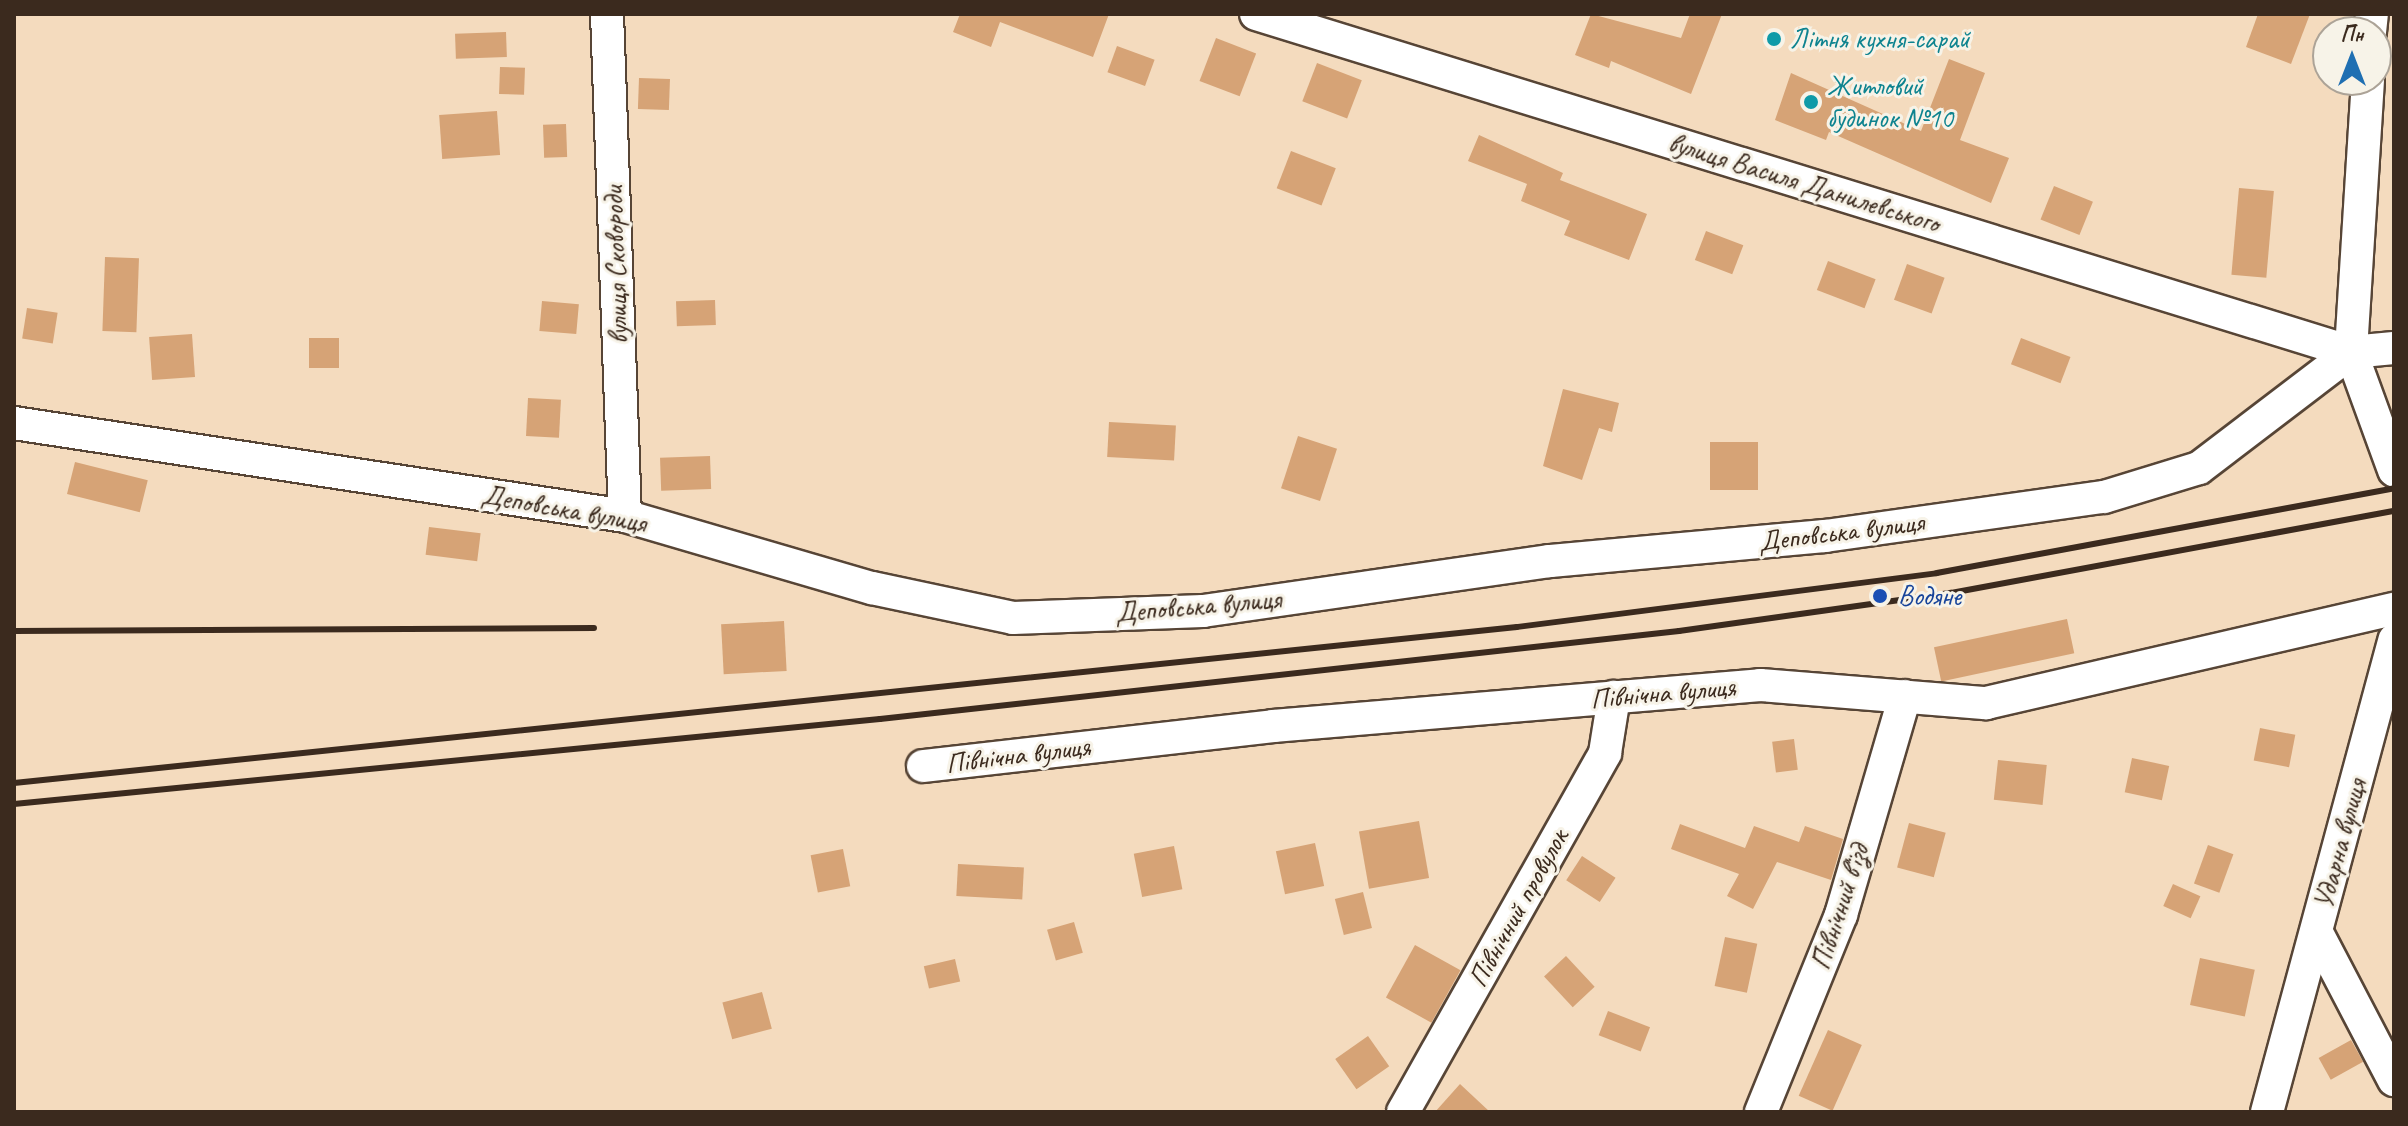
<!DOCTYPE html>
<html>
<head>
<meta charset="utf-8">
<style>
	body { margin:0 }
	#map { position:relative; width:2408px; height:1126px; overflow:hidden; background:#f4dbbe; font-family:Caveat,sans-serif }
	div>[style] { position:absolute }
	.building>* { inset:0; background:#d6a376; transform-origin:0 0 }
	.roads { filter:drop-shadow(2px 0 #574536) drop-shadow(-2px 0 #574536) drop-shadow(0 2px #574536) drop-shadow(0 -2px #574536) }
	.minor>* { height:32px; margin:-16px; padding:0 16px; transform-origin:16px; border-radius:16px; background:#fff }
	.rail>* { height:6px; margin:-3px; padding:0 3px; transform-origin:3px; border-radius:3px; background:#3b2a1e }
	.dots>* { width:22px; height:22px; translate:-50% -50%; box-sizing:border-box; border:4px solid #f7f3e8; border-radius:50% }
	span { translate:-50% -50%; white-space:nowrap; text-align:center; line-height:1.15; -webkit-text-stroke:6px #f7f3e8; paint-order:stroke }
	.culture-label { font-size:28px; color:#0d838f }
	.left { translate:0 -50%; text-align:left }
	.street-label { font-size:28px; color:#3b2a1e }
	.transit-label { font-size:28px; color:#164399 }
	.frame { position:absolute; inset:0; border:16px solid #3b2a1e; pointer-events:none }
	.north { position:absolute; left:2312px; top:16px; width:80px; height:80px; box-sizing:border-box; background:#f7f3e8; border:2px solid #aca397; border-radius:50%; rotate:0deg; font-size:22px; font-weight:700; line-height:32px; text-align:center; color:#3b2a1e }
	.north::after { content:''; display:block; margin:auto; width:28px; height:36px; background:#1f6fb2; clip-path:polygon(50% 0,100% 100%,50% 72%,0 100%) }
</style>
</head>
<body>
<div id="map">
	<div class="building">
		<i style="clip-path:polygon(960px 14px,1109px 14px,1093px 57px,1000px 22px,991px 47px,953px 32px)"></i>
		<i style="clip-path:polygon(1591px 14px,1681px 38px,1690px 14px,1722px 14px,1691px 94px,1611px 61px,1609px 68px,1575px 55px)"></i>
		<i style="clip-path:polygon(2258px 14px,2310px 14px,2291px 64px,2246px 47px)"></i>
		<i style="left:506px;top:32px;width:25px;height:51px;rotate:88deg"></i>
		<i style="left:1216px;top:38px;width:43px;height:46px;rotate:21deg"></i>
		<i style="left:1117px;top:46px;width:40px;height:28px;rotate:20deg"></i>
		<i style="clip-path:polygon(1949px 59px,1985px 73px,1960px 140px,2009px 158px,1991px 203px,1829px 132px,1826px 140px,1775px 120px,1791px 73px,1921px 131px)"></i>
		<i style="left:1317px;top:63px;width:48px;height:41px;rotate:21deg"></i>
		<i style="left:500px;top:67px;width:25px;height:27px;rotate:2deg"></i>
		<i style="left:639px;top:78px;width:31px;height:31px;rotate:2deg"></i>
		<i style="left:497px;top:111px;width:44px;height:58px;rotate:86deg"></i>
		<i style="left:566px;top:124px;width:33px;height:23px;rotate:88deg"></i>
		<i style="clip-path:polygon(1479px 135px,1563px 173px,1560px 180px,1647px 214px,1629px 260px,1564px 235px,1570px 221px,1521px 201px,1527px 184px,1468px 161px)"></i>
		<i style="left:1291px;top:151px;width:48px;height:40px;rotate:21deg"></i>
		<i style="left:2054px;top:186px;width:42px;height:36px;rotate:22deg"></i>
		<i style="left:2239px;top:188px;width:35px;height:87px;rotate:5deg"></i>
		<i style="left:1706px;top:231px;width:40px;height:31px;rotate:21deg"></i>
		<i style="left:105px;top:257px;width:34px;height:74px;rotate:2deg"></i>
		<i style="left:1828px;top:261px;width:51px;height:31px;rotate:21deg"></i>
		<i style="left:1907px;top:264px;width:40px;height:38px;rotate:20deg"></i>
		<i style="left:715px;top:300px;width:25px;height:39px;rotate:88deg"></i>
		<i style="left:542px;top:301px;width:37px;height:30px;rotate:5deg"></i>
		<i style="left:27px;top:308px;width:31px;height:31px;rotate:9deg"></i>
		<i style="left:192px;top:334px;width:43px;height:43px;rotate:86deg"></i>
		<i style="left:339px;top:338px;width:30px;height:30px;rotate:90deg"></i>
		<i style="left:2021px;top:338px;width:53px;height:28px;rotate:21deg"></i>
		<i style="clip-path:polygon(1563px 389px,1619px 403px,1612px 432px,1599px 428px,1582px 480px,1543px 466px)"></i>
		<i style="left:528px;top:398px;width:33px;height:38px;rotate:3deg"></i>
		<i style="left:1109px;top:422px;width:67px;height:35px;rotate:3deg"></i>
		<i style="left:1298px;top:436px;width:41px;height:55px;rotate:18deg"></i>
		<i style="left:1710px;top:442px;width:48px;height:48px"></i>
		<i style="left:710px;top:456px;width:33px;height:50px;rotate:88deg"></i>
		<i style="left:75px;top:462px;width:75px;height:33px;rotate:14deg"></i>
		<i style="left:429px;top:527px;width:52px;height:28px;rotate:7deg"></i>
		<i style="left:2067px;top:619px;width:35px;height:136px;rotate:78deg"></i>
		<i style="left:784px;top:621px;width:50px;height:63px;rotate:87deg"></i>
		<i style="left:2260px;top:728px;width:36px;height:33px;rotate:11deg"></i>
		<i style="left:1794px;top:739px;width:31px;height:22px;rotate:83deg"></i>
		<i style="left:2132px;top:758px;width:38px;height:35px;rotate:12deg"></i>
		<i style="left:1998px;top:760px;width:49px;height:40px;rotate:6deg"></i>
		<i style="left:1419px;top:821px;width:58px;height:61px;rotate:80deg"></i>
		<i style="left:1909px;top:823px;width:38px;height:46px;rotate:15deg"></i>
		<i style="clip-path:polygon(1680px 824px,1745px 848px,1754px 826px,1799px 842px,1805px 826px,1843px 839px,1831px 880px,1777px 862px,1753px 909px,1727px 896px,1739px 874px,1671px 849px)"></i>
		<i style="left:1315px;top:843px;width:44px;height:40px;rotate:78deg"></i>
		<i style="left:2208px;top:845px;width:27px;height:41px;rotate:20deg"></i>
		<i style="left:1174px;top:846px;width:44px;height:41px;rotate:79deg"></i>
		<i style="left:843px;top:849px;width:38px;height:33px;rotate:79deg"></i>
		<i style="left:1582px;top:856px;width:40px;height:29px;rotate:33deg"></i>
		<i style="left:958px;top:864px;width:66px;height:32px;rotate:3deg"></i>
		<i style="left:2173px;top:884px;width:30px;height:24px;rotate:24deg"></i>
		<i style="left:1363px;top:892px;width:37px;height:29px;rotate:76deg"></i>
		<i style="left:1074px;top:922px;width:32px;height:28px;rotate:74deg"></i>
		<i style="left:1725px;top:937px;width:33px;height:50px;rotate:12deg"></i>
		<i style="left:1415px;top:945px;width:52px;height:60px;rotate:29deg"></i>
		<i style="left:1566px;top:956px;width:42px;height:30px;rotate:47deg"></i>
		<i style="left:2200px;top:958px;width:56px;height:48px;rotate:12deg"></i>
		<i style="left:955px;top:959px;width:23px;height:32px;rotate:77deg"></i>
		<i style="left:762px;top:992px;width:38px;height:41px;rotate:75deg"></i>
		<i style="left:1608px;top:1011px;width:45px;height:26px;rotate:21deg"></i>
		<i style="left:1828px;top:1030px;width:37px;height:72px;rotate:24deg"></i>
		<i style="left:1368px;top:1036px;width:37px;height:40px;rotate:55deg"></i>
		<i style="left:2351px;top:1040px;width:25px;height:37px;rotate:61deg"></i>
		<i style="clip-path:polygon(1460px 1084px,1490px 1112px,1435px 1112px)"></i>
	</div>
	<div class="roads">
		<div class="minor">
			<i style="left:607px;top:14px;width:502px;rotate:87.95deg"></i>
			<i style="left:1256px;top:14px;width:1146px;rotate:17.15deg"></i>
			<i style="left:2351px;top:352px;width:43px;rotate:-5.3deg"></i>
			<i style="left:2370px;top:32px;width:18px;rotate:-84deg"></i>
			<i style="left:2368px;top:80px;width:273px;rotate:93.6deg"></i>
			<i style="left:2351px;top:352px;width:126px;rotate:70deg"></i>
			<i style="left:14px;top:423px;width:618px;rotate:8.65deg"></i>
			<i style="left:625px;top:516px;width:257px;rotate:16.3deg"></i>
			<i style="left:872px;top:588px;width:144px;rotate:12deg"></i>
			<i style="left:1013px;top:618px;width:190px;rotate:-2.1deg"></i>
			<i style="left:1203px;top:611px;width:351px;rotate:-8.2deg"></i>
			<i style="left:1550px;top:561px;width:276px;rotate:-5.2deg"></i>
			<i style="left:1825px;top:536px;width:282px;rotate:-8deg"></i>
			<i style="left:2104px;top:497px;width:99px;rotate:-17deg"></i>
			<i style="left:2199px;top:468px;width:191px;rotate:-37.3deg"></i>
			<i style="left:923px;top:766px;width:352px;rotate:-6.5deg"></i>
			<i style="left:1273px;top:726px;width:489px;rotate:-4.8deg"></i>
			<i style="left:1760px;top:685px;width:227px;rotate:4.6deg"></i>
			<i style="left:1986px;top:703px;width:419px;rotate:-13deg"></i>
			<i style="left:2317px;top:933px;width:166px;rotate:62.4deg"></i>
			<i style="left:1403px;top:1112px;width:412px;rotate:-60.6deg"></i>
			<i style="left:1605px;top:753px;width:57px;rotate:-80.9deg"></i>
			<i style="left:1761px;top:1112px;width:213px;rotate:-67.9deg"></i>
			<i style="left:1841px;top:915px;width:228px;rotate:-73.7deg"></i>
			<i style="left:2267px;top:1112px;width:489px;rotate:-74.9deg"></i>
		</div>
	</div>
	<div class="rail">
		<i style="left:14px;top:631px;width:580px;rotate:-0.3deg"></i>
		<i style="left:14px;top:783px;width:1511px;rotate:-5.93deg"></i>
		<i style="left:1517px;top:627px;width:423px;rotate:-7.3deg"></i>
		<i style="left:1937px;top:573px;width:465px;rotate:-10.5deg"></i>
		<i style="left:14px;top:804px;width:870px;rotate:-5.61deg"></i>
		<i style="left:880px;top:719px;width:804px;rotate:-6.29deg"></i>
		<i style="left:1679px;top:631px;width:275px;rotate:-8deg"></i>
		<i style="left:1951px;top:593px;width:451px;rotate:-10.5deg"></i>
	</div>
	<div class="dots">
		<i style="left:1774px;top:39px;background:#0f9aa8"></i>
		<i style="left:1811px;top:102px;background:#0f9aa8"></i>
		<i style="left:1880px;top:596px;background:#1a4fb4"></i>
	</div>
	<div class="culture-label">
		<span class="left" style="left:1790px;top:39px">Літня кухня-сарай</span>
		<span class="left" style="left:1827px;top:102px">Житловий<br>будинок №10</span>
	</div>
	<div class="street-label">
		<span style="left:1804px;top:183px;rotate:17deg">вулиця Василя Данилевського</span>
		<span style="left:616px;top:265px;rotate:-92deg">вулиця Сковороди</span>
		<span style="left:564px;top:509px;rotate:10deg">Деповська вулиця</span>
		<span style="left:1841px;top:532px;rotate:-7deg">Деповська вулиця</span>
		<span style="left:1198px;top:606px;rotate:-5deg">Деповська вулиця</span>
		<span style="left:1663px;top:693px;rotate:-5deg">Північна вулиця</span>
		<span style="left:1018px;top:755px;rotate:-7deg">Північна вулиця</span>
		<span style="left:2340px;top:844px;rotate:-75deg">Ударна вулиця</span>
		<span style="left:1840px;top:907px;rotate:-72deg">Північний в'їзд</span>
		<span style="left:1518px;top:908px;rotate:-61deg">Північний провулок</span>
	</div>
	<div class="transit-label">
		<span class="left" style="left:1898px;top:596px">Водяне</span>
	</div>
	<div class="frame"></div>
	<div class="north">Пн</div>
</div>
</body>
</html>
